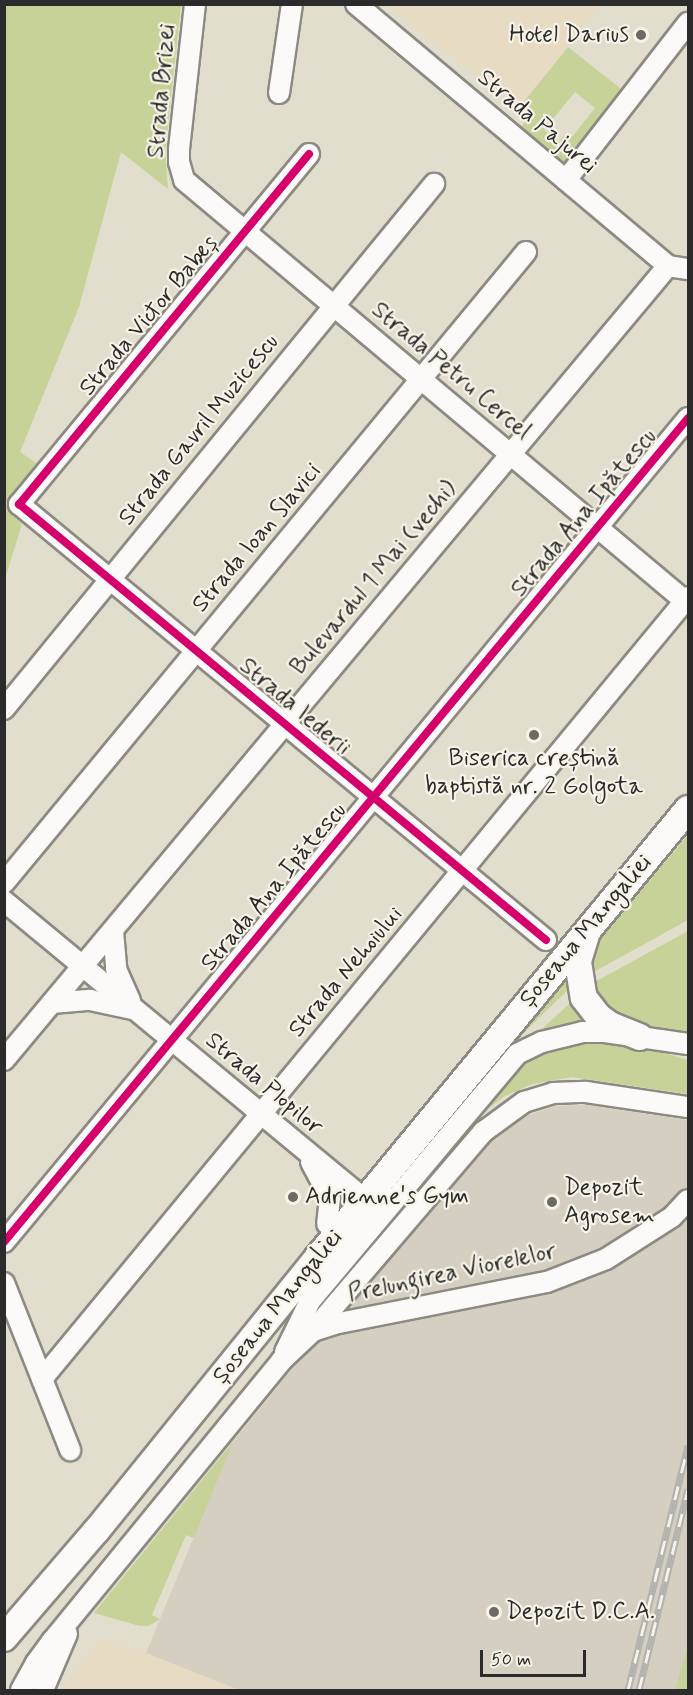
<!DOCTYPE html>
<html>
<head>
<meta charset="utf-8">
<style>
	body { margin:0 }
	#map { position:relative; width:693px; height:1695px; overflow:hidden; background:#e2decd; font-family:Mynerve,sans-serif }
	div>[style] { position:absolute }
	.built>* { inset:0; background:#e8dbc3 }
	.industrial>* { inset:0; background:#d5cfc1 }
	.green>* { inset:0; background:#c6d298 }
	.roads { filter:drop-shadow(2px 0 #8c8a82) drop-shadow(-2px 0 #8c8a82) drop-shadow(0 2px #8c8a82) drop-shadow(0 -2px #8c8a82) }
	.minor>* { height:20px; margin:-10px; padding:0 10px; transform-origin:10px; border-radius:10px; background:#fbfaf8 }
	.major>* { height:26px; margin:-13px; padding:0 13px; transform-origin:13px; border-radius:13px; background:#fbfaf8 }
	.rail>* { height:7px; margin-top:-3.5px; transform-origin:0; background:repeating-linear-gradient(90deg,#f7f3e8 0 14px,#b2b2af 0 28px); box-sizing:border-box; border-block:2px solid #b2b2af }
	.cycleway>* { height:8px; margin:-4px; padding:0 4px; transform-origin:4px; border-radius:4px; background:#d6006c }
	.dots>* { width:16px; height:16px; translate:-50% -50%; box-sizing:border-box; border:3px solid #f7f3e8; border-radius:50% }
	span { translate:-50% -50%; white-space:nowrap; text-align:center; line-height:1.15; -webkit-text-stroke:4.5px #f7f3e8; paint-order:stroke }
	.poi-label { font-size:24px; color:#2b2b2b }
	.right { translate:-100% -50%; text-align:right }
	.left { translate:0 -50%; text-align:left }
	.street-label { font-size:24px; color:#2b2b2b }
	.frame { position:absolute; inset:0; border:6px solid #2b2b2b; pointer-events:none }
	.scale { position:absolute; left:480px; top:1650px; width:106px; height:27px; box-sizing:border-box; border:3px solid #2b2b2b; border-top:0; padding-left:8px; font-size:18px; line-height:21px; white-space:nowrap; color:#2b2b2b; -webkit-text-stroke:4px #f7f3e8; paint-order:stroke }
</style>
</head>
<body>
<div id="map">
	<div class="built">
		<i style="clip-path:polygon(388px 5px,601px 5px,518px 109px)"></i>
		<i style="clip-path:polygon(109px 1639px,146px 1653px,239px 1690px,63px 1690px,94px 1646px)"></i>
	</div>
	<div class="industrial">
		<i style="clip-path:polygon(587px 1105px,688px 1120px,688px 1690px,239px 1690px,146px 1653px,233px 1442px,306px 1352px,418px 1217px,502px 1130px,529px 1115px,555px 1106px)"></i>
	</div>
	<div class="green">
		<i style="clip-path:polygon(4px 5px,181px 5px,165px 152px,168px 189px,121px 152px,79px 307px,20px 452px,39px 465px,9px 511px,22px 524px,5px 579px)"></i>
		<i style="clip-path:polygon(evenodd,568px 47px,625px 92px,567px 166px,520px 128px,529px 117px,518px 109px,568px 47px,575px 92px,595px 108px,572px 137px,566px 133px,559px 142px,544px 130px,575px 92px)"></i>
		<i style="clip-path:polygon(688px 835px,688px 920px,590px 974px,588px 963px,600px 940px)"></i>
		<i style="clip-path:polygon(688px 931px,688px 1035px,625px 1025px,598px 999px,591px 984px)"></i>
		<i style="clip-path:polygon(569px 978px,573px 985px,509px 1047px)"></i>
		<i style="clip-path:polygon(577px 997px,600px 1030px,535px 1035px)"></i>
		<i style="clip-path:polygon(580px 1041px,647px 1048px,688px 1060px,688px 1094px,572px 1077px,532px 1084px,505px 1096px,481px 1114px,368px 1244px,520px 1058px)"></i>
		<i style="clip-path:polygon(233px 1442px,194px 1538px,186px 1535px,152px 1615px,160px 1619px,149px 1626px,140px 1626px,94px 1613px)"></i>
		<i style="clip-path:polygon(688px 1645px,688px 1690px,675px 1690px)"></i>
	</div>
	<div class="roads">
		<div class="minor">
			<i style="left:195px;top:4px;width:147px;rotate:96.3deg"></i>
			<i style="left:179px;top:150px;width:12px;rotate:90deg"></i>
			<i style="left:179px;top:162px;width:19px;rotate:74deg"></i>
			<i style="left:184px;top:180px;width:654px;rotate:40.04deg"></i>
			<i style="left:356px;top:4px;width:407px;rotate:40deg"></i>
			<i style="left:668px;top:266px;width:20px;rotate:9deg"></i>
			<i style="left:279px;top:93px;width:90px;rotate:-81.7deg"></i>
			<i style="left:309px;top:154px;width:455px;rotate:129.6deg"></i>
			<i style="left:19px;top:504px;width:684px;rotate:39.6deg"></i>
			<i style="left:566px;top:180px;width:199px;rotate:-52.2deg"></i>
			<i style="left:4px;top:709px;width:679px;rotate:-50.68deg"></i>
			<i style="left:4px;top:883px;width:819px;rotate:-50.4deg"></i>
			<i style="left:4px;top:901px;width:455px;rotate:39.6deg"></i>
			<i style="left:113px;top:931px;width:38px;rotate:85deg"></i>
			<i style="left:116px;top:969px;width:35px;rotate:66deg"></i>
			<i style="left:52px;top:1003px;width:38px;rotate:-5deg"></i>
			<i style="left:90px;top:1000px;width:43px;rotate:12.1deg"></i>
			<i style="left:4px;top:1060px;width:1035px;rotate:-50.1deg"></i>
			<i style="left:311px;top:1162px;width:40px;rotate:62deg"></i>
			<i style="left:330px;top:1197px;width:27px;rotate:96deg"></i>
			<i style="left:4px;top:1242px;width:1071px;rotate:-50.3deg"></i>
			<i style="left:4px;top:1283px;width:180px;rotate:68.4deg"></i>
			<i style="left:313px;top:1331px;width:22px;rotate:-18deg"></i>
			<i style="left:334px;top:1324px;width:217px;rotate:-11.2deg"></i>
			<i style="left:547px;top:1282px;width:63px;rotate:-21.3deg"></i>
			<i style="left:606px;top:1259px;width:78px;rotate:-32.5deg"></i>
			<i style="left:672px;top:1217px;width:23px;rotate:-47deg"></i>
			<i style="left:285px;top:1352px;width:57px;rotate:-63.9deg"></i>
			<i style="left:310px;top:1301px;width:322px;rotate:-50deg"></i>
			<i style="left:517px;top:1054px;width:28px;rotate:-26deg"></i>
			<i style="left:542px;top:1042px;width:42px;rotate:-13.7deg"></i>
			<i style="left:583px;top:1032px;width:22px"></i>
			<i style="left:605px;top:1032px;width:84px;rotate:8.2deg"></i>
			<i style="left:42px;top:1379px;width:1014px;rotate:-50.44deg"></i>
			<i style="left:21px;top:1690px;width:31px;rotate:-61deg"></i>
			<i style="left:36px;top:1663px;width:29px;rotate:-54deg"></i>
			<i style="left:53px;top:1640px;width:362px;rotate:-50.7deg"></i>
			<i style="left:282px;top:1360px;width:42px;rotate:-43.1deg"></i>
			<i style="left:313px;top:1331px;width:262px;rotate:-49.5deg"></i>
			<i style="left:483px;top:1132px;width:51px;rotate:-36.2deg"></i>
			<i style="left:524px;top:1102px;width:30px;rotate:-17deg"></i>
			<i style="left:553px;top:1093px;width:33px;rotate:-2deg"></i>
			<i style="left:586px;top:1092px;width:103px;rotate:8.4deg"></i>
			<i style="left:43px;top:1690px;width:61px;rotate:-66.8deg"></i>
		</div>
		<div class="major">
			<i style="left:586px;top:935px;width:28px;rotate:107deg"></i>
			<i style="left:578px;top:962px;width:36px;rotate:81deg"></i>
			<i style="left:584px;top:998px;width:24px;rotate:52deg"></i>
			<i style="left:599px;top:1017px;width:14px;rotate:36deg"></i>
			<i style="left:610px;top:1025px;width:32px;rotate:22deg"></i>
			<i style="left:4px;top:1638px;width:143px;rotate:-49.3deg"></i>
			<i style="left:97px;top:1530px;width:351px;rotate:-51deg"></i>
			<i style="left:318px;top:1257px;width:581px;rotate:-50.45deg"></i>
		</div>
	</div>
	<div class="rail">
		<i style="left:628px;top:1690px;width:252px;rotate:-76.2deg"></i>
		<i style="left:639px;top:1690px;width:207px;rotate:-76.3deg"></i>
	</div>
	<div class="cycleway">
		<i style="left:309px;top:154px;width:455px;rotate:129.6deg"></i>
		<i style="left:19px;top:504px;width:684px;rotate:39.6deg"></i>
		<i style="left:4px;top:1242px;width:1071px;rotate:-50.3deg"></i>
	</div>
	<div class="dots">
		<i style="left:641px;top:35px;background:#6b6a64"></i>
		<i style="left:534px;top:735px;background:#6b6a64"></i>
		<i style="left:293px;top:1197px;background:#6b6a64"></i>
		<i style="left:552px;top:1202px;background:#6b6a64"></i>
		<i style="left:494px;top:1612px;background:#6b6a64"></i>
	</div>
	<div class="poi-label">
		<span class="right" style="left:629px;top:35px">Hotel Darius</span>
		<span style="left:534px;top:773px">Biserica creștină<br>baptistă nr. 2 Golgota</span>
		<span class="left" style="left:564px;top:1202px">Depozit<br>Agrosem</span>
		<span class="left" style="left:305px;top:1197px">Adrienne's Gym</span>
		<span class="left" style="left:506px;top:1612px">Depozit D.C.A.</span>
	</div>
	<div class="street-label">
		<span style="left:162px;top:91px;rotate:-85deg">Strada Brizei</span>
		<span style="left:537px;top:122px;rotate:40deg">Strada Pajurei</span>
		<span style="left:149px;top:316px;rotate:-50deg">Strada Victor Babeș</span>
		<span style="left:451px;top:371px;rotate:40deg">Strada Petru Cercel</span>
		<span style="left:199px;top:430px;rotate:-51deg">Strada Gavril Muzicescu</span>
		<span style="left:584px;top:513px;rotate:-50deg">Strada Ana Ipătescu</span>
		<span style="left:257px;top:538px;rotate:-50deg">Strada Ioan Slavici</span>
		<span style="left:374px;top:578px;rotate:-50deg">Bulevardul 1 Mai (vechi)</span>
		<span style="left:295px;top:707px;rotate:40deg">Strada Iederii</span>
		<span style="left:274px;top:887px;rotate:-50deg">Strada Ana Ipătescu</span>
		<span style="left:586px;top:931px;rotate:-50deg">Șoseaua Mangaliei</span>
		<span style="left:346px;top:972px;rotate:-50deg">Strada Nehoiului</span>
		<span style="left:264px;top:1084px;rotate:40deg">Strada Plopilor</span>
		<span style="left:452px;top:1273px;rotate:-12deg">Prelungirea Viorelelor</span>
		<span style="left:278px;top:1307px;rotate:-51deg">Șoseaua Mangaliei</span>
	</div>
	<div class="frame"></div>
	<div class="scale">50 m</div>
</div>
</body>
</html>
